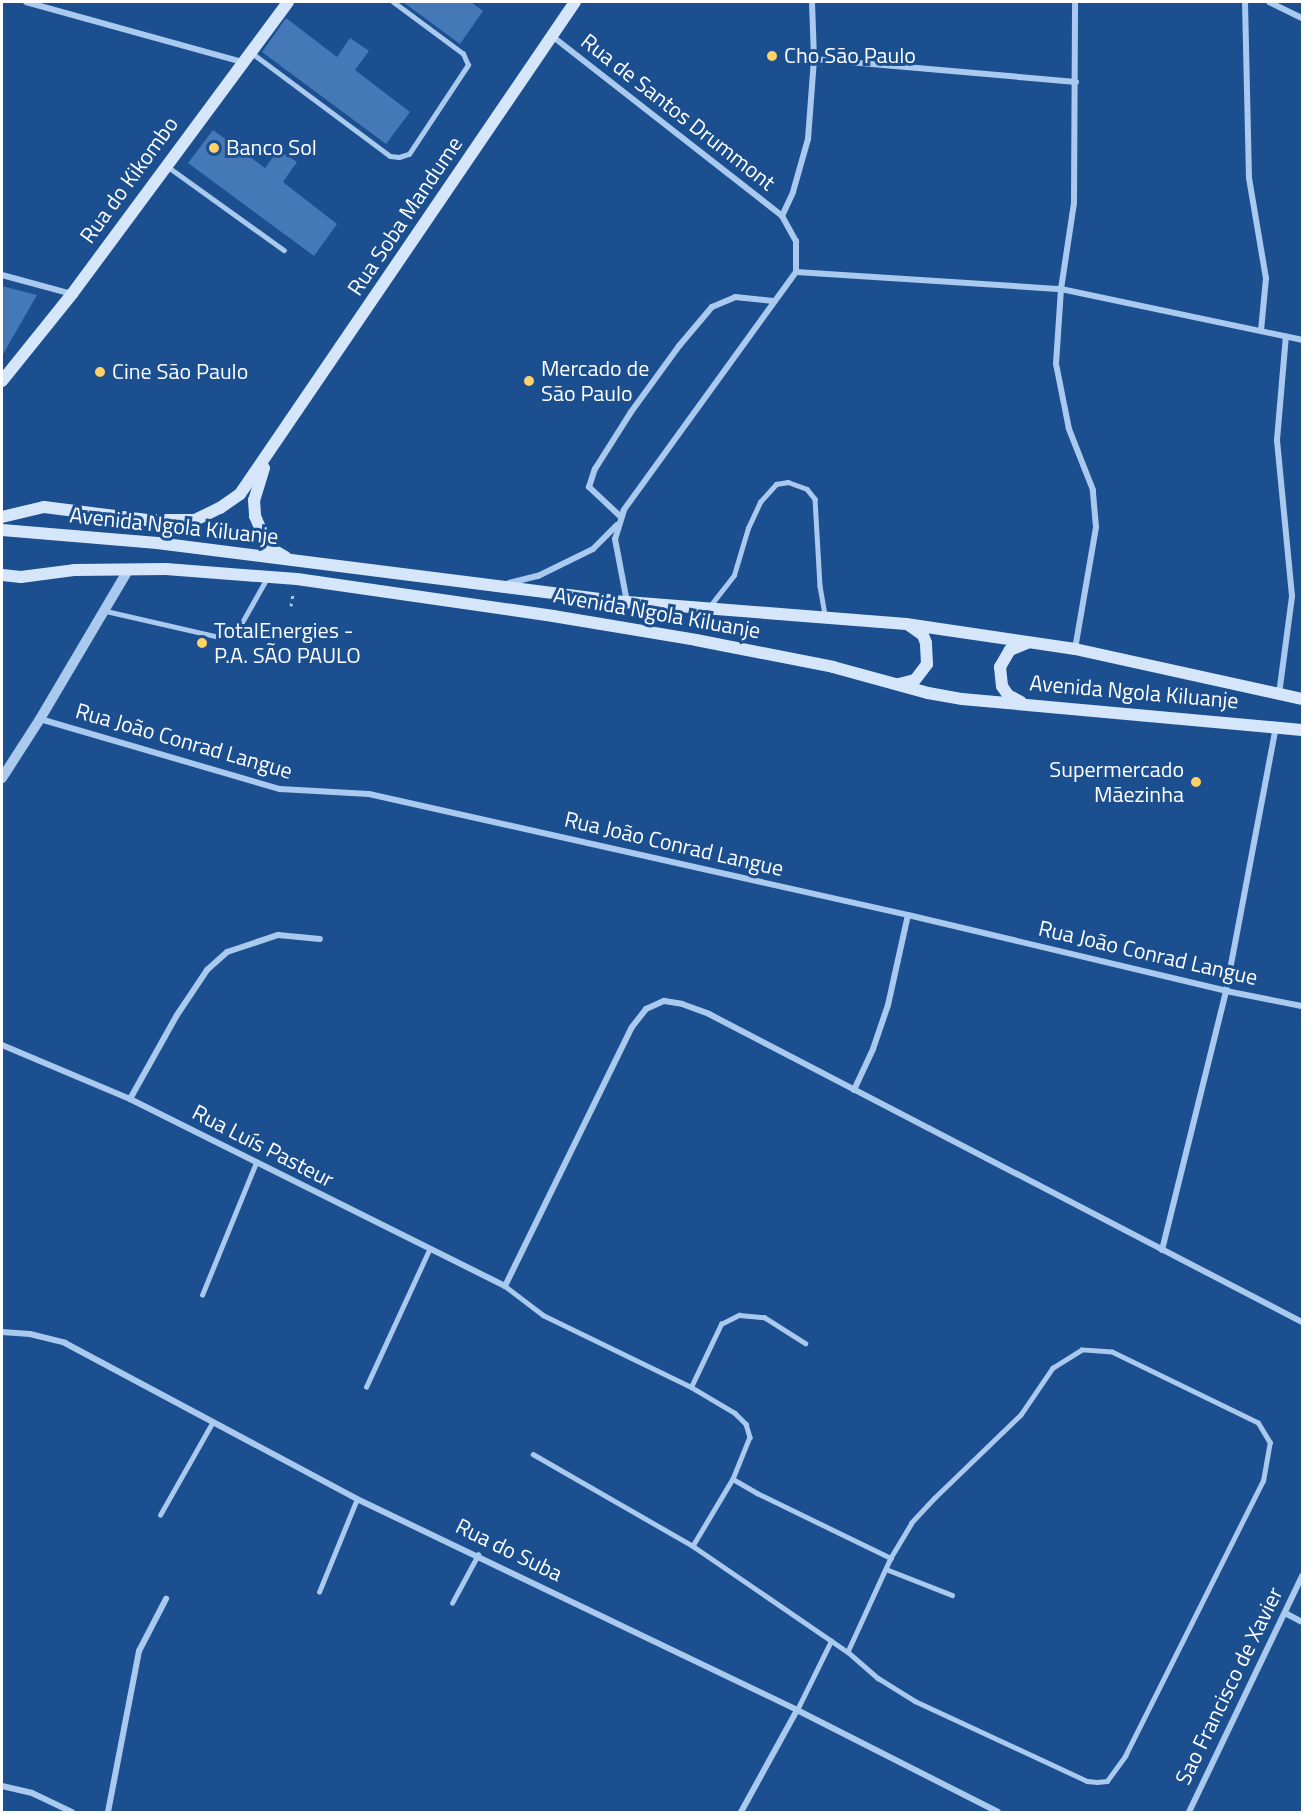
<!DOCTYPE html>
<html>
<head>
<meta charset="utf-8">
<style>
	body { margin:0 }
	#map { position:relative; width:1304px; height:1814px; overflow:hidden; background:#1b4f8f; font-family:"Titillium Web",sans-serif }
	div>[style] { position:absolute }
	.building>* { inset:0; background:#4478b7 }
	.path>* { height:3px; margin-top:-1.5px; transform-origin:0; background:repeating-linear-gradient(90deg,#a9c9ee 0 3px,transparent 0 7.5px) }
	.service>* { height:4.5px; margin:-2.25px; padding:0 2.25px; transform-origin:2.25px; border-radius:2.25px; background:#a9c9ee }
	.minor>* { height:6px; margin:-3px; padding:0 3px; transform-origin:3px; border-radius:3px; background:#a9c9ee }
	.tertiary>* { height:10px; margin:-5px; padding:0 5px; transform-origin:5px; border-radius:5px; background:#a9c9ee }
	.secondary>* { height:12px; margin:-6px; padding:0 6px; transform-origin:6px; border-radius:6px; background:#d6e6fa }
	.dots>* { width:16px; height:16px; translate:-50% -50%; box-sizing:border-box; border:3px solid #1b4f8f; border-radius:50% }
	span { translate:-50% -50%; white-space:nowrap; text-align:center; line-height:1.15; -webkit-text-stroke:6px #1b4f8f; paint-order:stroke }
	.poi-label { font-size:22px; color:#fff }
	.left { translate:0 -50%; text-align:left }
	.right { translate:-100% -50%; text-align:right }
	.street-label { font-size:22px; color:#fff }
	.frame { position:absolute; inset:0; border:3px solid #fff; pointer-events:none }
</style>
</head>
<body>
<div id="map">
	<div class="building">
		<i style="clip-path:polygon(403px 2px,471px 2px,483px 11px,460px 44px)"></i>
		<i style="clip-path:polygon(286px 18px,337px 57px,350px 38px,369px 51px,355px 70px,410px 112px,386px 144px,262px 52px)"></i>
		<i style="clip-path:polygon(213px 130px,265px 168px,278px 150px,297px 162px,283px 182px,337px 224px,314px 256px,188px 163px)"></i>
		<i style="clip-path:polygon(2px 286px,37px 295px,2px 356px)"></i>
	</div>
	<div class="path">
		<i style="left:291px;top:606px;width:13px;rotate:-81deg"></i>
	</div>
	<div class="service">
		<i style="left:252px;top:53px;width:172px;rotate:36.7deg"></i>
		<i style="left:390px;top:156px;width:9px;rotate:6deg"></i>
		<i style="left:399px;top:157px;width:10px;rotate:-17deg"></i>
		<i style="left:409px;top:154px;width:107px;rotate:-56.5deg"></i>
		<i style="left:468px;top:65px;width:12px;rotate:-114deg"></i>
		<i style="left:463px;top:54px;width:87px;rotate:-143.4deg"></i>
		<i style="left:167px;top:166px;width:144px;rotate:35.7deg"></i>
		<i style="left:710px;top:606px;width:39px;rotate:-52deg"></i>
		<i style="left:734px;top:575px;width:49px;rotate:-73.4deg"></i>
		<i style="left:748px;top:528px;width:29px;rotate:-65deg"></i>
		<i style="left:760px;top:502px;width:24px;rotate:-48deg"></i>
		<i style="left:776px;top:484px;width:12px;rotate:-9deg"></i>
		<i style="left:788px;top:482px;width:20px;rotate:20deg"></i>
		<i style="left:807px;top:489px;width:13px;rotate:51deg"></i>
		<i style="left:815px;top:499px;width:87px;rotate:86.7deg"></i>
		<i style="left:820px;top:586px;width:29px;rotate:80deg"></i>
		<i style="left:106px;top:611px;width:112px;rotate:12.9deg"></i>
		<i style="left:215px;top:636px;width:15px"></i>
		<i style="left:230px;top:636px;width:14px;rotate:-45deg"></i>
		<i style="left:240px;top:626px;width:55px;rotate:-60.6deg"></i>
		<i style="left:505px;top:1286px;width:48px;rotate:37.3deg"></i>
		<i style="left:543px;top:1315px;width:165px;rotate:25.9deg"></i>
		<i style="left:691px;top:1387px;width:51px;rotate:30.6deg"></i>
		<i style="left:735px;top:1413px;width:16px;rotate:45deg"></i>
		<i style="left:746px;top:1424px;width:14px;rotate:73deg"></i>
		<i style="left:750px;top:1437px;width:45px;rotate:112deg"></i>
		<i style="left:733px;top:1479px;width:78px;rotate:120.8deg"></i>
		<i style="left:202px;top:1295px;width:143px;rotate:-67.8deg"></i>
		<i style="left:366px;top:1387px;width:151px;rotate:-65.3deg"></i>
		<i style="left:691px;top:1387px;width:70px;rotate:-64.5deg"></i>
		<i style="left:721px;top:1324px;width:20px;rotate:-27deg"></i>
		<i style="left:739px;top:1315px;width:25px;rotate:5deg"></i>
		<i style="left:764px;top:1317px;width:49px;rotate:32.4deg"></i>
		<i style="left:533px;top:1454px;width:185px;rotate:29.9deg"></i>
		<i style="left:693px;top:1546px;width:188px;rotate:34.4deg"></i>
		<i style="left:848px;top:1652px;width:40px;rotate:41deg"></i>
		<i style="left:878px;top:1678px;width:44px;rotate:31.9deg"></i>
		<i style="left:915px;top:1701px;width:190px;rotate:24.9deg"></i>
		<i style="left:1087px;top:1781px;width:10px;rotate:6deg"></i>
		<i style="left:1097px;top:1782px;width:10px;rotate:-6deg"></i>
		<i style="left:1107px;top:1781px;width:31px;rotate:-54deg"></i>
		<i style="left:1125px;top:1756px;width:308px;rotate:-63.4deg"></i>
		<i style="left:1263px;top:1481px;width:39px;rotate:-80deg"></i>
		<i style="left:1270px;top:1443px;width:23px;rotate:-121deg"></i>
		<i style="left:1258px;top:1423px;width:162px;rotate:-154.1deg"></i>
		<i style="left:1112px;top:1352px;width:30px;rotate:-176deg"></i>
		<i style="left:1082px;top:1350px;width:34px;rotate:148deg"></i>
		<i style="left:1053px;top:1368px;width:57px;rotate:124.2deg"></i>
		<i style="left:1021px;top:1415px;width:120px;rotate:136deg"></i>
		<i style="left:935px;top:1498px;width:34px;rotate:133deg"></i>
		<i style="left:912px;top:1523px;width:41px;rotate:121deg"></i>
		<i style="left:891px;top:1558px;width:103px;rotate:114.6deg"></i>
		<i style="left:733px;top:1479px;width:28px;rotate:30deg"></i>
		<i style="left:757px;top:1493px;width:149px;rotate:25.9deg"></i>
		<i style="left:160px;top:1515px;width:106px;rotate:-60.5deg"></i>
		<i style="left:886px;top:1569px;width:71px;rotate:21.5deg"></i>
		<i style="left:319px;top:1592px;width:100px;rotate:-67.8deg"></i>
		<i style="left:452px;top:1603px;width:55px;rotate:-61.6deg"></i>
		<i style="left:797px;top:1710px;width:77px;rotate:-63.8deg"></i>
	</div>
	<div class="minor">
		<i style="left:26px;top:2px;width:224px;rotate:15.5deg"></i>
		<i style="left:1245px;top:2px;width:176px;rotate:88.7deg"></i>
		<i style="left:1249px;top:178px;width:101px;rotate:80.4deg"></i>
		<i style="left:1266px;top:278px;width:53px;rotate:95.4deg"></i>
		<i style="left:1269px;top:2px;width:37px;rotate:26deg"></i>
		<i style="left:552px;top:36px;width:292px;rotate:38deg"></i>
		<i style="left:782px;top:216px;width:29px;rotate:61deg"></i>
		<i style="left:796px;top:241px;width:31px;rotate:90deg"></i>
		<i style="left:796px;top:272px;width:294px;rotate:125.9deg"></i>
		<i style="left:624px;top:510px;width:30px;rotate:107deg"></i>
		<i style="left:615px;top:539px;width:64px;rotate:79.2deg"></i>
		<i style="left:814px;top:59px;width:263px;rotate:5deg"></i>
		<i style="left:782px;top:216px;width:26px;rotate:-65deg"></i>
		<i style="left:793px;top:192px;width:55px;rotate:-74.2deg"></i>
		<i style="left:808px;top:139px;width:80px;rotate:-85.7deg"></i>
		<i style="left:814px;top:59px;width:57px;rotate:-92deg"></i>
		<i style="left:796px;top:272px;width:266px;rotate:3.7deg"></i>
		<i style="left:1061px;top:289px;width:246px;rotate:11.9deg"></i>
		<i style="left:2px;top:275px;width:73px;rotate:15.2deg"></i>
		<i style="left:621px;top:517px;width:44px;rotate:-136.8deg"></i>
		<i style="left:589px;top:487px;width:19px;rotate:-72deg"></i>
		<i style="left:595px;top:469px;width:67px;rotate:-57.7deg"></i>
		<i style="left:631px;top:412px;width:82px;rotate:-54deg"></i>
		<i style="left:679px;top:346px;width:51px;rotate:-49.8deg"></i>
		<i style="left:712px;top:307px;width:25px;rotate:-23deg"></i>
		<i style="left:735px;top:297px;width:38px;rotate:6deg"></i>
		<i style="left:509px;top:583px;width:30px;rotate:-14deg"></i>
		<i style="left:538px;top:576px;width:61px;rotate:-26.1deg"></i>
		<i style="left:593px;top:549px;width:34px;rotate:-45deg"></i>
		<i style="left:1075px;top:649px;width:124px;rotate:-80.2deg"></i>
		<i style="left:1096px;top:527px;width:37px;rotate:-95deg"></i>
		<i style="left:1093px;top:490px;width:66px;rotate:-111.5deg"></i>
		<i style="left:1069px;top:429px;width:66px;rotate:-101.3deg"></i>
		<i style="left:1056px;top:364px;width:75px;rotate:-86.2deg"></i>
		<i style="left:1061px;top:289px;width:87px;rotate:-81.4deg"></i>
		<i style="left:1074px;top:203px;width:201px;rotate:-89.7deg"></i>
		<i style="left:1279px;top:694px;width:99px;rotate:-82.4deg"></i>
		<i style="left:1292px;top:596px;width:157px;rotate:-95.5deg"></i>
		<i style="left:1277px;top:440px;width:104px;rotate:-85.1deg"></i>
		<i style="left:40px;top:719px;width:250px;rotate:16.3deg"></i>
		<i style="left:280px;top:789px;width:89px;rotate:3.2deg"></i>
		<i style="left:369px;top:794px;width:552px;rotate:12.65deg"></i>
		<i style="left:908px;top:915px;width:327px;rotate:13.4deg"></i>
		<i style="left:1226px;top:991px;width:77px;rotate:11.2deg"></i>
		<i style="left:2px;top:1045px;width:139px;rotate:22.9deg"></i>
		<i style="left:130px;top:1099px;width:419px;rotate:26.5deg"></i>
		<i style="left:505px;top:1286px;width:288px;rotate:-63.9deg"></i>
		<i style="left:632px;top:1027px;width:23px;rotate:-52deg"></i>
		<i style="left:646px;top:1009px;width:20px;rotate:-24deg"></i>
		<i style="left:664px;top:1001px;width:18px;rotate:9deg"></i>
		<i style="left:682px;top:1004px;width:29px;rotate:20deg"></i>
		<i style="left:709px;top:1014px;width:668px;rotate:27.45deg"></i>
		<i style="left:854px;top:1090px;width:45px;rotate:-65.1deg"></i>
		<i style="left:873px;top:1049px;width:46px;rotate:-71.2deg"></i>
		<i style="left:888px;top:1005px;width:92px;rotate:-77.5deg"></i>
		<i style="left:130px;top:1099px;width:96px;rotate:-60.8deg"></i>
		<i style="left:177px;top:1015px;width:54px;rotate:-56.3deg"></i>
		<i style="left:207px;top:970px;width:27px;rotate:-42deg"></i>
		<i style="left:227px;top:952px;width:54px;rotate:-18.4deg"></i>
		<i style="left:278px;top:935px;width:42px;rotate:5.4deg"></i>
		<i style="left:1162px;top:1250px;width:267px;rotate:-76.1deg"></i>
		<i style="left:1226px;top:991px;width:269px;rotate:-79.3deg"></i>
		<i style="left:2px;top:1332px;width:28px;rotate:4deg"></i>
		<i style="left:30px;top:1334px;width:36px;rotate:14deg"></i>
		<i style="left:65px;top:1343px;width:331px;rotate:28.1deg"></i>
		<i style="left:357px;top:1499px;width:488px;rotate:25.6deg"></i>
		<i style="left:797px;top:1710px;width:225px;rotate:26.9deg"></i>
		<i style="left:1285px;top:1613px;width:19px;rotate:28deg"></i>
		<i style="left:2px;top:1786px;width:31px;rotate:13deg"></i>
		<i style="left:32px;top:1793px;width:44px;rotate:25.4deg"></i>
		<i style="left:108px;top:1812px;width:164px;rotate:-79.1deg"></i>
		<i style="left:139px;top:1651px;width:59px;rotate:-62.6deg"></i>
		<i style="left:741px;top:1812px;width:116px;rotate:-61.2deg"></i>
		<i style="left:1189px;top:1812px;width:262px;rotate:-64.4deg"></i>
	</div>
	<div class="tertiary">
		<i style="left:2px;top:778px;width:70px;rotate:-57.2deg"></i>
		<i style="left:40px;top:719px;width:173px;rotate:-59.4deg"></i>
	</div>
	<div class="secondary">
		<i style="left:2px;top:381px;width:112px;rotate:-51.2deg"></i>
		<i style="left:72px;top:294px;width:363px;rotate:-53.5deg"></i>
		<i style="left:264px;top:468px;width:34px;rotate:107deg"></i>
		<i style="left:254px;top:500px;width:16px;rotate:86deg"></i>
		<i style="left:255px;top:516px;width:34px;rotate:67deg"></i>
		<i style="left:268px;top:547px;width:20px;rotate:30deg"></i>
		<i style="left:2px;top:517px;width:43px;rotate:-13.4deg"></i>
		<i style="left:44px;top:507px;width:104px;rotate:7.2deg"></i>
		<i style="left:147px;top:520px;width:48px"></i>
		<i style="left:195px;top:520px;width:28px;rotate:-26deg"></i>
		<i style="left:220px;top:508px;width:24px;rotate:-35deg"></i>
		<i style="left:240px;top:494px;width:595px;rotate:-55.75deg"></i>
		<i style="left:2px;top:530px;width:156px;rotate:4.8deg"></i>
		<i style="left:157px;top:543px;width:474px;rotate:7.2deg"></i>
		<i style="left:627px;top:602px;width:280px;rotate:4.5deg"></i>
		<i style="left:906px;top:624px;width:171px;rotate:8.4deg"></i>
		<i style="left:1075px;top:649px;width:232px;rotate:12.4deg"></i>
		<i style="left:2px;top:575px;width:19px;rotate:6deg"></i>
		<i style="left:21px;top:577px;width:53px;rotate:-7.5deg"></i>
		<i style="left:74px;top:570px;width:92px;rotate:-0.6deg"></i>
		<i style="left:166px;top:569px;width:131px;rotate:4.4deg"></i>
		<i style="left:297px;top:579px;width:259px;rotate:8.2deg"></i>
		<i style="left:553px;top:616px;width:145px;rotate:9.5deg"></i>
		<i style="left:696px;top:640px;width:140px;rotate:11.1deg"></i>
		<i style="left:833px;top:667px;width:98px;rotate:15.3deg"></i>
		<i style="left:928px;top:693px;width:35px;rotate:10deg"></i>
		<i style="left:962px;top:699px;width:341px;rotate:5.2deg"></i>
		<i style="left:899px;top:684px;width:16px;rotate:-14deg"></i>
		<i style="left:915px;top:680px;width:20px;rotate:-53deg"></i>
		<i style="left:927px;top:664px;width:21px;rotate:-93deg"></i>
		<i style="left:926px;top:643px;width:9px;rotate:-111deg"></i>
		<i style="left:923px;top:635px;width:16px;rotate:-145deg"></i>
		<i style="left:1021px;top:702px;width:15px;rotate:-152deg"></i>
		<i style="left:1008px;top:695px;width:11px;rotate:-124deg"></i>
		<i style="left:1002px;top:686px;width:19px;rotate:-96deg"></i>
		<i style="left:1000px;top:667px;width:20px;rotate:-60deg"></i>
		<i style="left:1010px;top:650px;width:18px;rotate:-22deg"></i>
	</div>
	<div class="dots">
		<i style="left:772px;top:56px;background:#ffd166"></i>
		<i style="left:214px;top:148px;background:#ffd166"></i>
		<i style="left:100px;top:372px;background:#ffd166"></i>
		<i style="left:529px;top:381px;background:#ffd166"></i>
		<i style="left:202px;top:643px;background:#ffd166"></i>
		<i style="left:1196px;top:782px;background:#ffd166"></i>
	</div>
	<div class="poi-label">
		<span class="left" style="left:784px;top:56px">Cho São Paulo</span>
		<span class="left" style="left:226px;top:148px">Banco Sol</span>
		<span class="left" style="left:541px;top:381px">Mercado de<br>São Paulo</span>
		<span class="left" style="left:112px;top:372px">Cine São Paulo</span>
		<span class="left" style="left:214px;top:643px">TotalEnergies -<br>P.A. SÃO PAULO</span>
		<span class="right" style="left:1184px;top:782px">Supermercado<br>Mãezinha</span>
	</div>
	<div class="street-label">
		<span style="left:678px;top:112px;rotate:38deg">Rua de Santos Drummont</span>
		<span style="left:129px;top:180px;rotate:-54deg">Rua do Kikombo</span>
		<span style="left:405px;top:216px;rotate:-56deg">Rua Soba Mandume</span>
		<span style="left:174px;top:526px;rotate:6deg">Avenida Ngola Kiluanje</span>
		<span style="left:657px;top:613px;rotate:10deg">Avenida Ngola Kiluanje</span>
		<span style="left:1134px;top:692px;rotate:5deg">Avenida Ngola Kiluanje</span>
		<span style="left:184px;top:741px;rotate:16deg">Rua João Conrad Langue</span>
		<span style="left:674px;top:844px;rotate:13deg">Rua João Conrad Langue</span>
		<span style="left:1148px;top:953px;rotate:13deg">Rua João Conrad Langue</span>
		<span style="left:263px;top:1146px;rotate:27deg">Rua Luís Pasteur</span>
		<span style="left:509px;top:1550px;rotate:26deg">Rua do Suba</span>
		<span style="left:1229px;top:1686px;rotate:-64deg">Sao Francisco de Xavier</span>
	</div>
	<div class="frame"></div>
</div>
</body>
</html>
